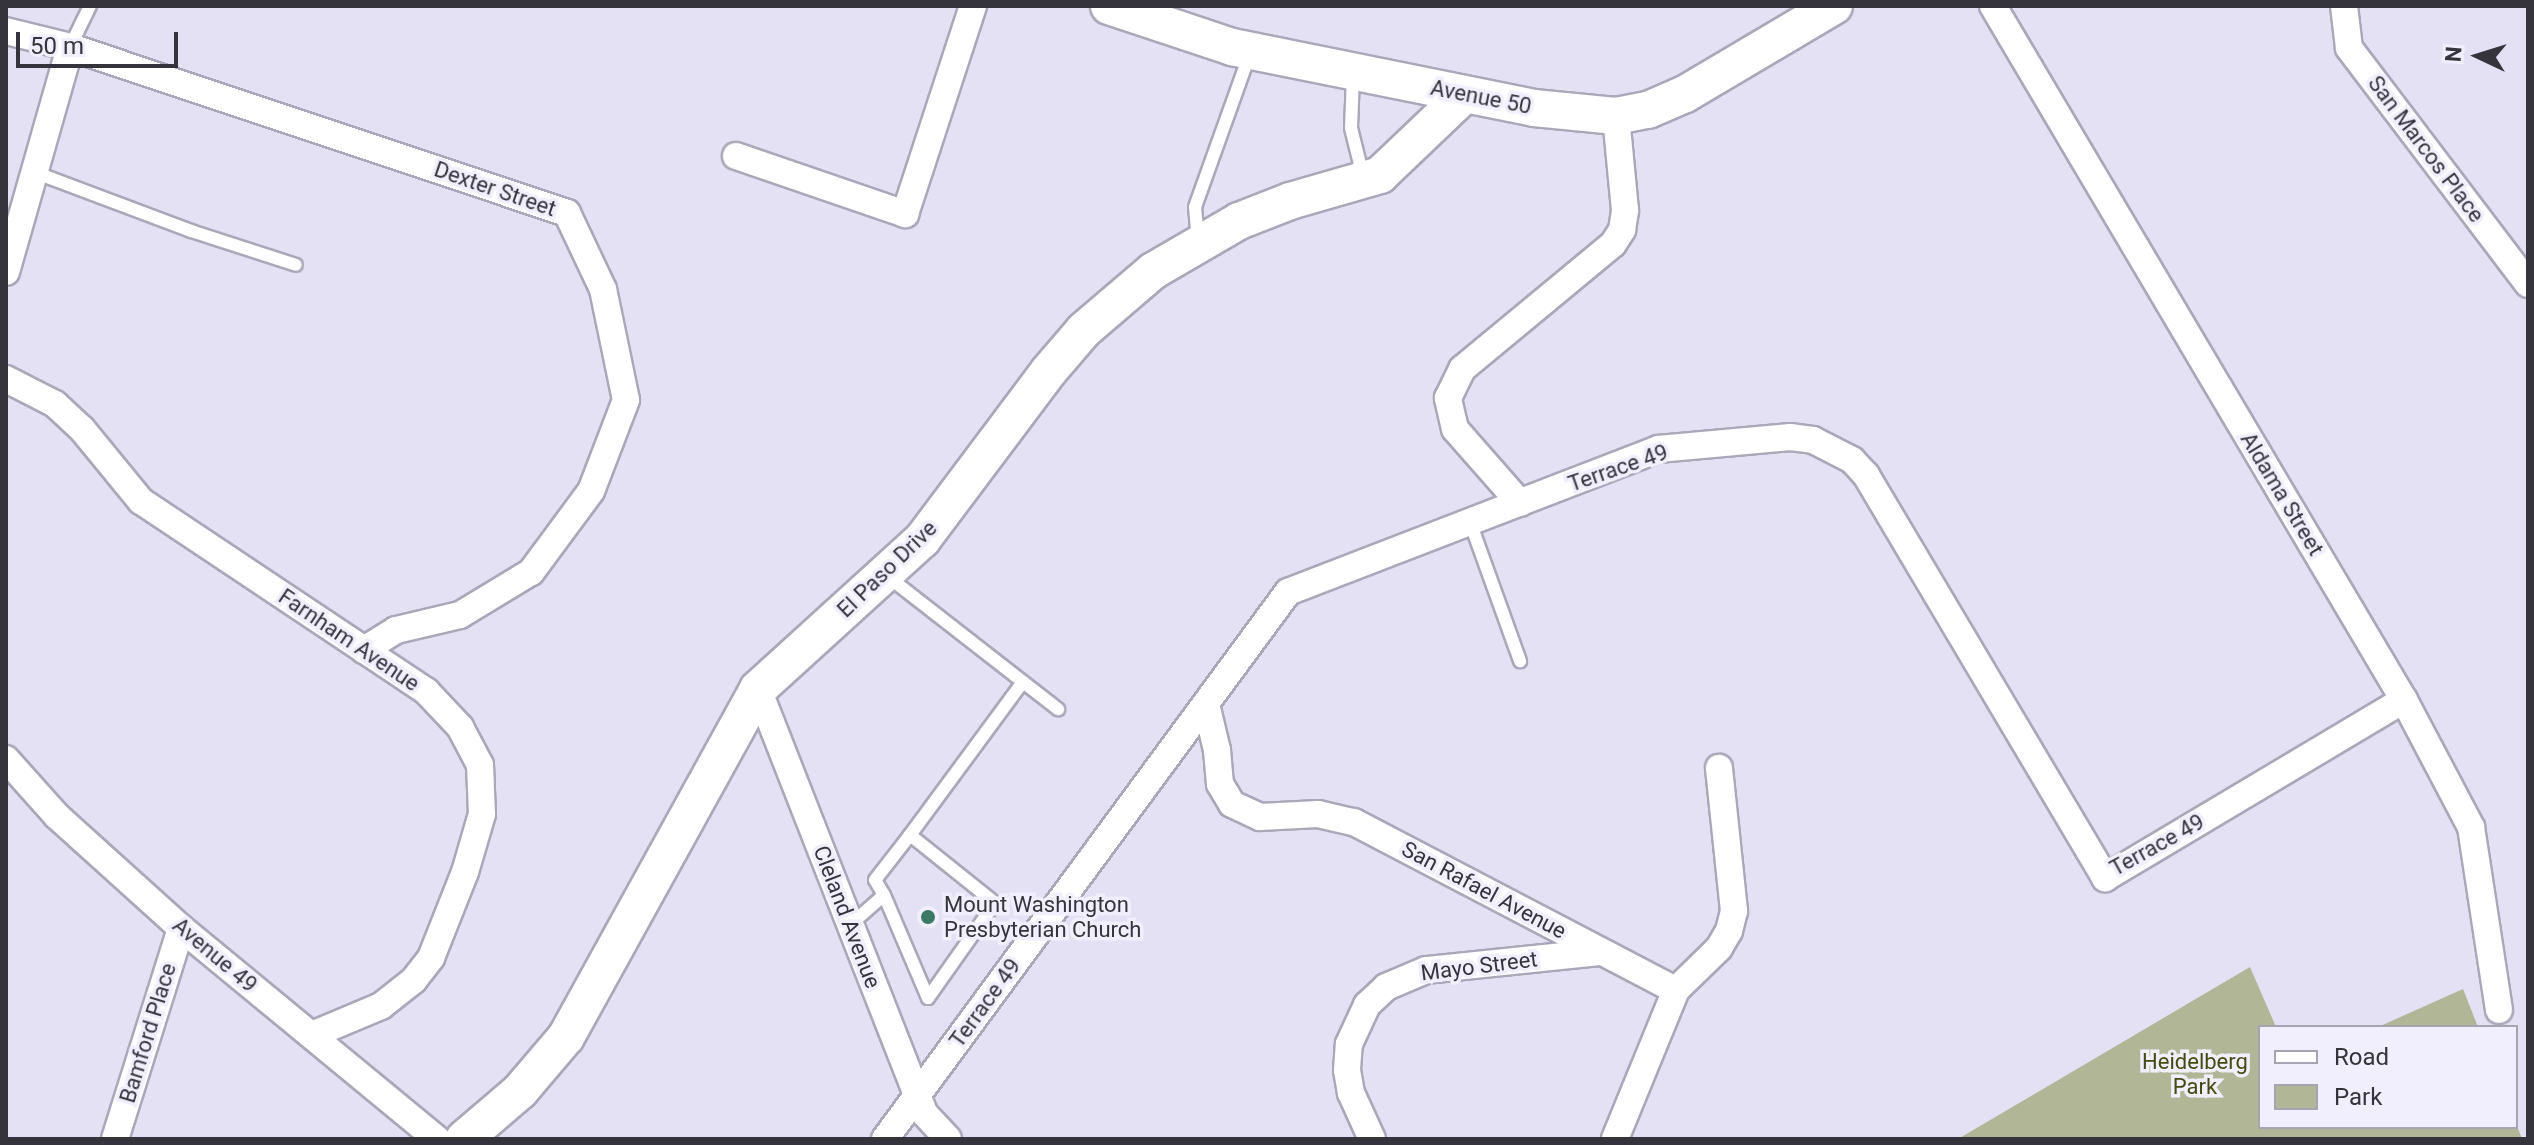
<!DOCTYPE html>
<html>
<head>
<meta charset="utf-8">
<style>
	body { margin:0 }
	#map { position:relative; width:2534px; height:1145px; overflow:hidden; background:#e4e1f4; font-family:Roboto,sans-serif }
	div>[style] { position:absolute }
	.green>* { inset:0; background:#b1b696 }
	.roads { filter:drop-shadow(2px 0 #aaa7b9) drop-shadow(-2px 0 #aaa7b9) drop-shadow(0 2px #aaa7b9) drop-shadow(0 -2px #aaa7b9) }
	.lane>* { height:12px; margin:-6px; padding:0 6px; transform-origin:6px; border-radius:6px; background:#fff }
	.street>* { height:26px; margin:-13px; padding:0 13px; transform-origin:13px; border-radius:13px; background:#fff }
	.secondary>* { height:36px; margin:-18px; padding:0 18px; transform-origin:18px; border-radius:18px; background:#fff }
	.dots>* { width:22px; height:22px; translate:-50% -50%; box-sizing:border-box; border:4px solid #f1effe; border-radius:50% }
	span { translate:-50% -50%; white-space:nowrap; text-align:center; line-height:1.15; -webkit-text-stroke:7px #f1effe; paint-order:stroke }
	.street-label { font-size:22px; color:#35343c }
	.poi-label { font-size:22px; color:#35343c }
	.left { translate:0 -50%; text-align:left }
	.park-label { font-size:22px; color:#454a11 }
	.frame { position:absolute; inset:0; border:8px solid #35343c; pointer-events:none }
	.legend { position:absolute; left:2258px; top:1025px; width:260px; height:104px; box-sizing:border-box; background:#f1effe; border:2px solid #a6a4b0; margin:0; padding:10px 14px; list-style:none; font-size:24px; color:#35343c }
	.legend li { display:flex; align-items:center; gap:16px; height:40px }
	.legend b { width:40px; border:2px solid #a6a4b0 }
	.north { position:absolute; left:2438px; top:16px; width:80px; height:80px; -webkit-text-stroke:6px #f1effe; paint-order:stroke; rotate:274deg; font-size:22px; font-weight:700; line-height:32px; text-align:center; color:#35343c }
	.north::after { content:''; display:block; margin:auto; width:28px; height:36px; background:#35343c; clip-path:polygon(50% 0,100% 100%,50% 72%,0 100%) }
	.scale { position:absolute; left:16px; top:32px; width:162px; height:36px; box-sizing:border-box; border:4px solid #35343c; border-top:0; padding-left:10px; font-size:24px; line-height:28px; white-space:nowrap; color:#35343c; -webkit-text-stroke:6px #f1effe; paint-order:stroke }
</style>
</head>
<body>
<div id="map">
	<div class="green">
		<i style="clip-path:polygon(2250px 967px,2276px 1027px,2260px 1027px,2260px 1127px,2516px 1127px,2516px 1123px,2522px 1139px,1958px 1139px)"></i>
		<i style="clip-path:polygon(2463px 989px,2478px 1027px,2378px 1027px)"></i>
	</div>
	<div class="roads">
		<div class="lane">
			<i style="left:70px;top:47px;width:46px;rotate:-64deg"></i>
			<i style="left:1353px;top:76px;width:52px;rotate:92.2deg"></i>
			<i style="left:1351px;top:128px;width:49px;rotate:76deg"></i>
			<i style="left:34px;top:172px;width:168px;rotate:20.6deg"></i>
			<i style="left:191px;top:231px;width:110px;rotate:17.9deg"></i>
			<i style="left:1198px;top:241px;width:34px;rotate:-95deg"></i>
			<i style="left:1195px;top:207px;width:164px;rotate:-70.3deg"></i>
			<i style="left:1470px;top:522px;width:148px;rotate:70.2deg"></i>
			<i style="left:887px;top:576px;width:217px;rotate:37.9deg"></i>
			<i style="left:884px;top:895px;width:17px;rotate:-121deg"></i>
			<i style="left:875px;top:880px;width:57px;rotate:-52.1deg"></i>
			<i style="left:850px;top:925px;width:45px;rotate:-41.4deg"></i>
			<i style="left:884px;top:895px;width:112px;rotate:66.9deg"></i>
			<i style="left:928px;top:998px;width:116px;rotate:-54.8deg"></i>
			<i style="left:995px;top:903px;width:109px;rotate:-141.3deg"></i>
			<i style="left:910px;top:835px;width:190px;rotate:-53.6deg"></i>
		</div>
		<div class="street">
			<i style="left:1993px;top:6px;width:807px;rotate:59.37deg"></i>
			<i style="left:2404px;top:700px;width:144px;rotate:62.2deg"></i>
			<i style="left:2471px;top:827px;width:185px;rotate:81.3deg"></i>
			<i style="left:2344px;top:6px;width:42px;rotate:83.2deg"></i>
			<i style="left:2349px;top:48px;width:296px;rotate:52.8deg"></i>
			<i style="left:6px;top:31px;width:66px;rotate:14deg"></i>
			<i style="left:70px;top:47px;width:524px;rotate:18.47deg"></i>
			<i style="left:567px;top:213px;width:84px;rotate:64.7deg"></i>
			<i style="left:603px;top:289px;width:113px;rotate:78.3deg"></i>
			<i style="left:626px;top:400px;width:97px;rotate:111deg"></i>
			<i style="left:591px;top:491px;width:101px;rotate:126.5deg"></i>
			<i style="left:531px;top:572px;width:83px;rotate:148.8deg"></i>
			<i style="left:460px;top:615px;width:66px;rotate:166.8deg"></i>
			<i style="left:396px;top:630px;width:38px;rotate:148deg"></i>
			<i style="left:736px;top:156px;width:179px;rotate:18.9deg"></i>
			<i style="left:905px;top:214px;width:219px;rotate:-71.9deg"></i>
			<i style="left:6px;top:272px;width:234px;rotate:-74.1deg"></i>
			<i style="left:6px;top:379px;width:55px;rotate:27deg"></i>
			<i style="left:55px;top:404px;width:37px;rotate:43deg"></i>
			<i style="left:82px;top:429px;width:93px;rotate:50.7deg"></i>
			<i style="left:141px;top:501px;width:343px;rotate:33.7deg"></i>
			<i style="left:426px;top:691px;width:50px;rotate:46.6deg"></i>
			<i style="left:460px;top:727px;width:43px;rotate:62.2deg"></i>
			<i style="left:480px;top:765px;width:49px;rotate:87.7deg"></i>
			<i style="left:482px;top:814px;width:60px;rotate:106.3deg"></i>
			<i style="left:465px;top:872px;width:92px;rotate:111.6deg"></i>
			<i style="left:431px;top:958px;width:28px;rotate:128deg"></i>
			<i style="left:414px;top:980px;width:42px;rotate:141.8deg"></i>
			<i style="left:381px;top:1006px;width:75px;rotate:157.2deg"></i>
			<i style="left:1520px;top:503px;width:98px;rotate:-131.3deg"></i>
			<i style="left:1455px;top:429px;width:32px;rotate:-103deg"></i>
			<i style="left:1448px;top:398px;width:32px;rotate:-64deg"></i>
			<i style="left:1462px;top:369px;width:196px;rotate:-39.6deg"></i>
			<i style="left:1613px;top:244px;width:17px;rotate:-57deg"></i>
			<i style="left:1622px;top:230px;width:20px;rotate:-81deg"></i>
			<i style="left:1625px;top:210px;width:94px;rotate:-95.5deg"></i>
			<i style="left:758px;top:689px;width:455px;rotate:68.6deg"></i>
			<i style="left:924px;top:1113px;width:35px;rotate:47deg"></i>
			<i style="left:1206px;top:704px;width:47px;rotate:76.6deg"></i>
			<i style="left:1217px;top:750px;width:34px;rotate:85deg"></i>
			<i style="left:1220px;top:784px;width:23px;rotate:59deg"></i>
			<i style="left:1232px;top:804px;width:31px;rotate:25deg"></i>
			<i style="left:1260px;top:817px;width:58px;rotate:-3deg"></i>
			<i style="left:1318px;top:814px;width:37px;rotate:13deg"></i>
			<i style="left:1354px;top:822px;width:363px;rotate:27.6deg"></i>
			<i style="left:1676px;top:990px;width:161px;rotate:112.3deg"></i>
			<i style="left:6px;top:759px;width:76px;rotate:48.2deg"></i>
			<i style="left:57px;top:816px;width:167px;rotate:42.1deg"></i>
			<i style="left:181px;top:928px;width:332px;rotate:39.5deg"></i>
			<i style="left:1676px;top:990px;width:60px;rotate:-44.3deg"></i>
			<i style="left:1719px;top:948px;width:20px;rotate:-60deg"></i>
			<i style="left:1729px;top:931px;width:21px;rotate:-76deg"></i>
			<i style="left:1734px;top:911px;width:144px;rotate:-96deg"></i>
			<i style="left:115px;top:1139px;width:221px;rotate:-72.6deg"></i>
			<i style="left:885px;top:1139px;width:679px;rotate:-53.62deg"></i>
			<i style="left:1288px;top:592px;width:397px;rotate:-21.1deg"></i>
			<i style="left:1658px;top:449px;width:133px;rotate:-5.2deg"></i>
			<i style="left:1790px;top:437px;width:23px;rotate:7deg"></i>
			<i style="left:1813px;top:440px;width:44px;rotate:27.1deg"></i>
			<i style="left:1852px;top:460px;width:21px;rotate:47deg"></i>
			<i style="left:1866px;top:475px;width:469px;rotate:59.3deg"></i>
			<i style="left:2105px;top:878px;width:348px;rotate:-30.8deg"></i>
			<i style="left:1372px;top:1139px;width:51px;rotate:-114.5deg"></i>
			<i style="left:1351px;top:1093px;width:23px;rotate:-100deg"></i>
			<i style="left:1347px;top:1070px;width:26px;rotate:-86deg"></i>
			<i style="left:1349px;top:1044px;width:43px;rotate:-65.2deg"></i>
			<i style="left:1367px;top:1005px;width:26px;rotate:-43deg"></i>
			<i style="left:1386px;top:987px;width:43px;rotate:-23deg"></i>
			<i style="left:1426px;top:970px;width:176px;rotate:-5.9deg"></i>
		</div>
		<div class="secondary">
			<i style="left:1109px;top:6px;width:130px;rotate:18.4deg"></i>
			<i style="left:1232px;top:47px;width:308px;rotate:11.4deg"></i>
			<i style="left:1534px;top:108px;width:82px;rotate:5.6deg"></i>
			<i style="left:1616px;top:116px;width:33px;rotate:-11deg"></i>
			<i style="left:1648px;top:110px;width:40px;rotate:-23.4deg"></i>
			<i style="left:1685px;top:94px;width:173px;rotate:-30.6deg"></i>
			<i style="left:464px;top:1139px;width:74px;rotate:-40.6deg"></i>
			<i style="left:520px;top:1091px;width:71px;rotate:-49.6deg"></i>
			<i style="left:566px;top:1037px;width:397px;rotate:-61.1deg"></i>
			<i style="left:758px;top:689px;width:222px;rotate:-42.3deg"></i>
			<i style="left:922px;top:540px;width:210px;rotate:-53.1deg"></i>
			<i style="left:1048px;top:372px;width:55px;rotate:-49.4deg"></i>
			<i style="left:1084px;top:330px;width:91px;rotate:-40.5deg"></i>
			<i style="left:1153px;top:271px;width:99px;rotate:-30.2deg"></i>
			<i style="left:1239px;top:221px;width:55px;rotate:-21.4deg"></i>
			<i style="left:1290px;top:201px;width:94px;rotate:-16.1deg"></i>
			<i style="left:1380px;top:175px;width:117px;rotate:-43.6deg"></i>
		</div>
	</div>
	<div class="dots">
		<i style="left:928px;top:917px;background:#3c7862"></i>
	</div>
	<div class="street-label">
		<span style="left:1481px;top:97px;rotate:11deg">Avenue 50</span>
		<span style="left:2426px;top:149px;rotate:53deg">San Marcos Place</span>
		<span style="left:495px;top:189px;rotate:19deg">Dexter Street</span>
		<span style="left:1618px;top:468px;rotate:-19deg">Terrace 49</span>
		<span style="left:2282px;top:494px;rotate:59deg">Aldama Street</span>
		<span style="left:887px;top:569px;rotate:-44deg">El Paso Drive</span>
		<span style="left:349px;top:640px;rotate:34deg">Farnham Avenue</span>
		<span style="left:2157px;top:845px;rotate:-29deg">Terrace 49</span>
		<span style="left:1484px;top:890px;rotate:28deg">San Rafael Avenue</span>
		<span style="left:847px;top:917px;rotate:69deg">Cleland Avenue</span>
		<span style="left:215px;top:955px;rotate:40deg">Avenue 49</span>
		<span style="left:1479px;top:966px;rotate:-7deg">Mayo Street</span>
		<span style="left:985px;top:1003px;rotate:-54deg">Terrace 49</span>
		<span style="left:148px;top:1033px;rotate:-73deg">Bamford Place</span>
	</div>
	<div class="poi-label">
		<span class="left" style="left:944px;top:917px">Mount Washington<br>Presbyterian Church</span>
	</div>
	<div class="park-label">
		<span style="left:2195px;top:1074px">Heidelberg<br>Park</span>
	</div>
	<div class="frame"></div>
	<ul class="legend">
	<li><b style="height:10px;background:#fff"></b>Road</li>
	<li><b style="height:22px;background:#b1b696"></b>Park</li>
	</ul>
	<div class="north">N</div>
	<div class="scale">50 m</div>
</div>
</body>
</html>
